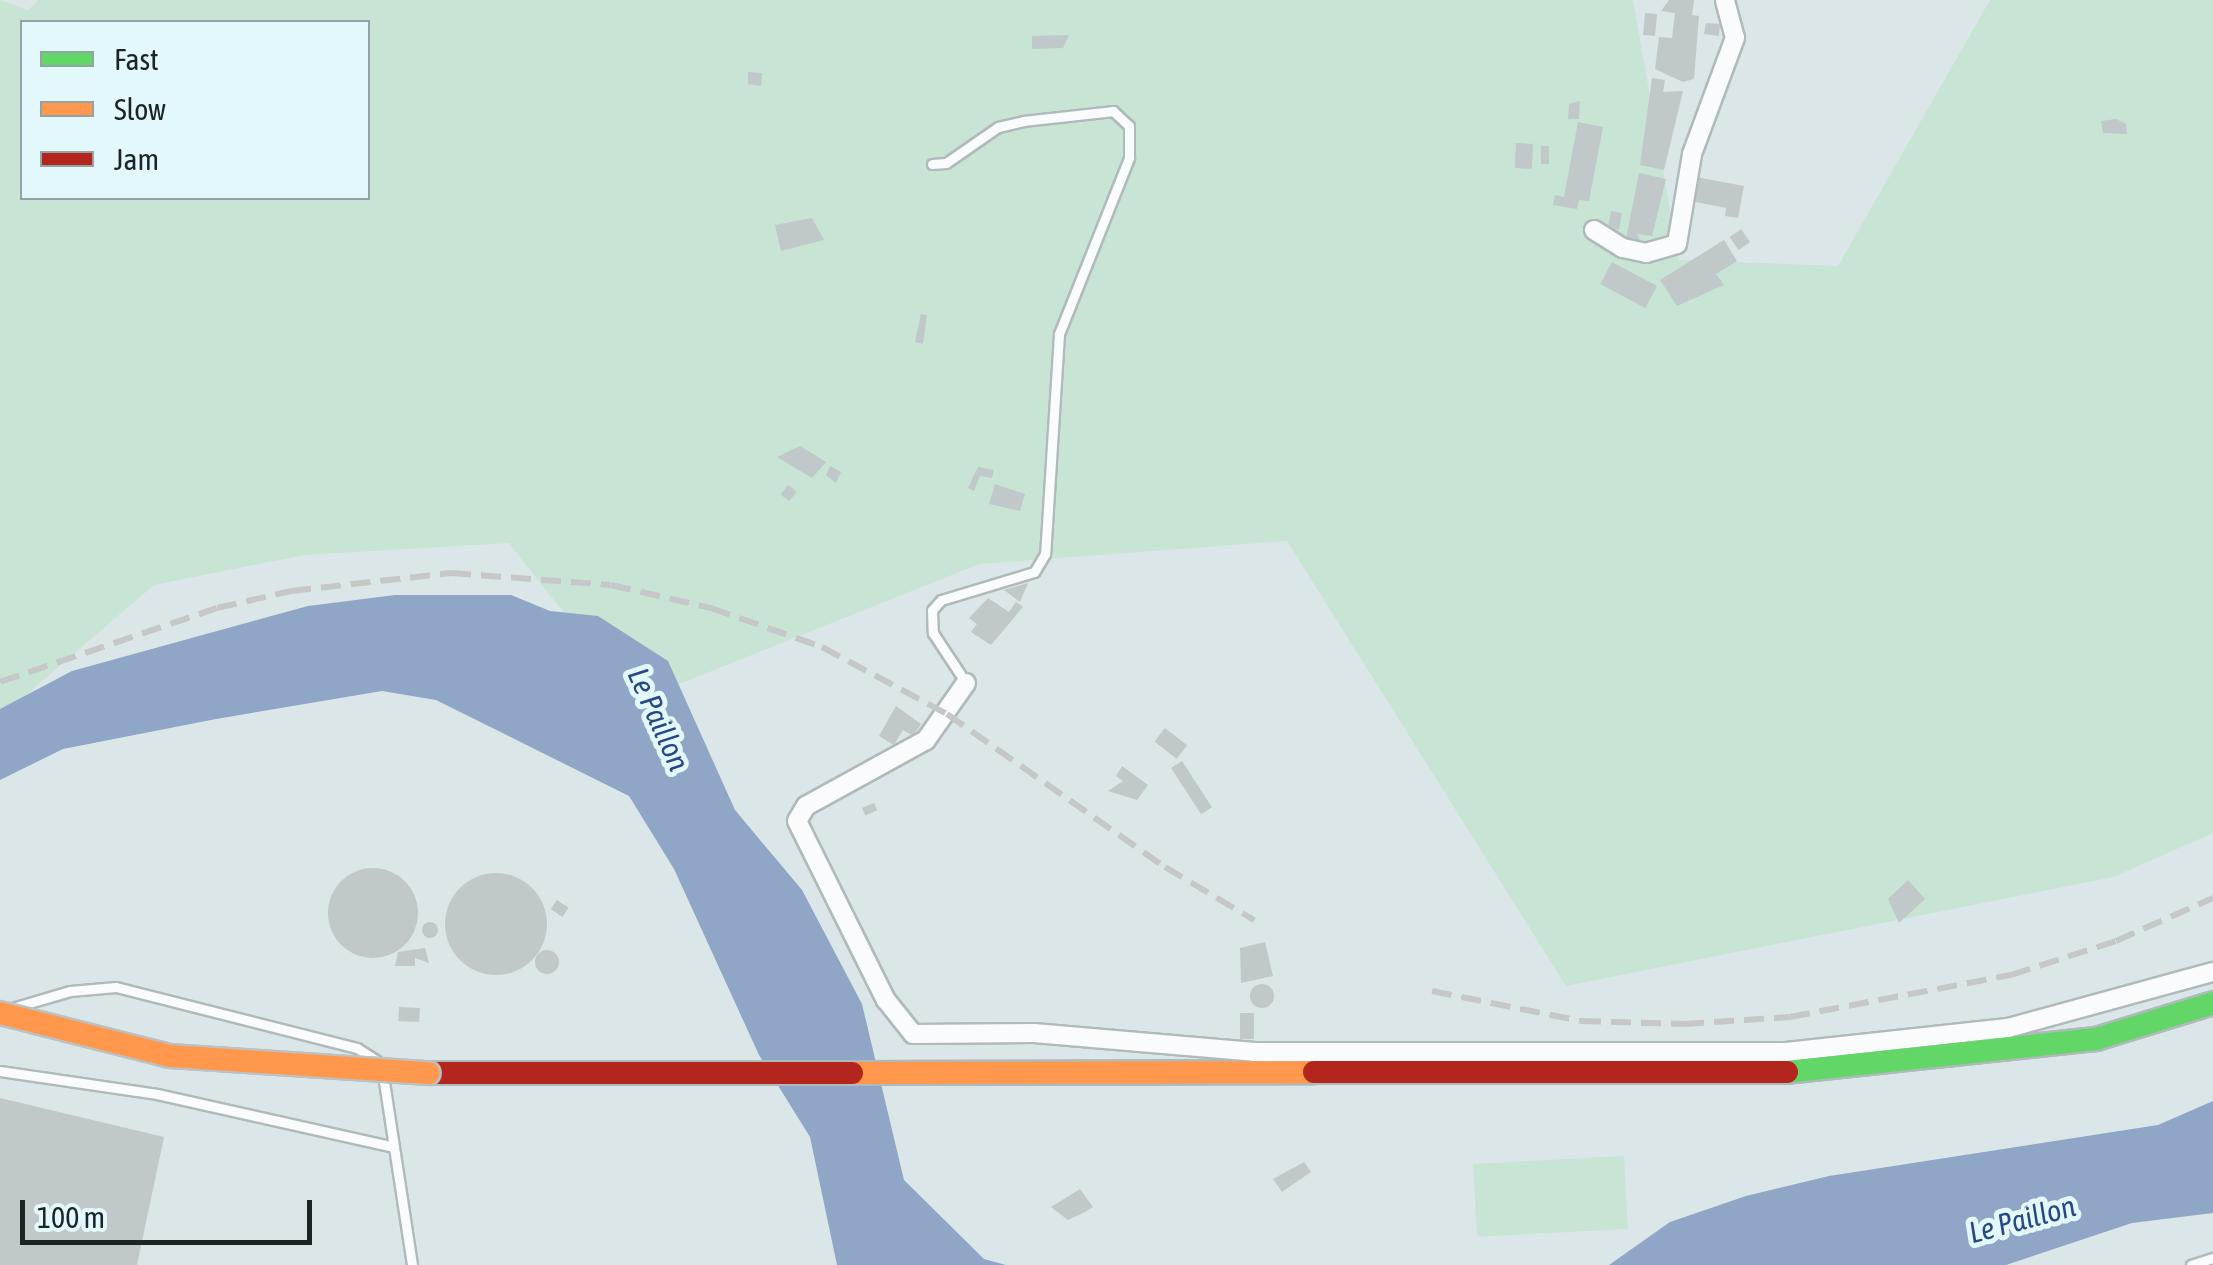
<!DOCTYPE html>
<html>
<head>
<meta charset="utf-8">
<style>
	body { margin:0 }
	#map { position:relative; width:2213px; height:1265px; overflow:hidden; background:#dbe6e8; font-family:"Asap Condensed",sans-serif }
	div>[style] { position:absolute }
	.green>* { inset:0; background:#c8e4d4; transform-origin:0 0 }
	.water>* { inset:0; background:#90a6c6 }
	.building>* { inset:0; background:#c0c8ca; transform-origin:0 0 }
	.round { border-radius:50% }
	.roads { filter:drop-shadow(2px 0 #b1babb) drop-shadow(-2px 0 #b1babb) drop-shadow(0 2px #b1babb) drop-shadow(0 -2px #b1babb) }
	.lane>* { height:9px; margin:-4.5px; padding:0 4.5px; transform-origin:4.5px; border-radius:4.5px; background:#fafbfc }
	.street>* { height:18px; margin:-9px; padding:0 9px; transform-origin:9px; border-radius:9px; background:#fafbfc }
	.fast>* { height:22px; margin:-11px; padding:0 11px; transform-origin:11px; border-radius:11px; background:#63d668 }
	.slow>* { height:22px; margin:-11px; padding:0 11px; transform-origin:11px; border-radius:11px; background:#ff974d }
	.jam>* { height:22px; margin:-11px; padding:0 11px; transform-origin:11px; border-radius:11px; background:#b3261e }
	.rail>* { height:6px; margin-top:-3px; transform-origin:0; background:repeating-linear-gradient(90deg,#c5c7c8 0 20px,transparent 0 30px) }
	.bridges { filter:drop-shadow(2px 0 #bcc2c3) drop-shadow(-2px 0 #bcc2c3) drop-shadow(0 2px #bcc2c3) drop-shadow(0 -2px #bcc2c3) }
	.slow-bridge>* { height:22px; margin:-11px; padding:0 11px; transform-origin:11px; border-radius:11px; background:#ff974d }
	span { translate:-50% -50%; white-space:nowrap; text-align:center; line-height:1.15; -webkit-text-stroke:10px #e3f8fb; paint-order:stroke }
	.water-label { font-size:30px; color:#284883; font-style:italic }
	.legend { position:absolute; left:20px; top:20px; width:350px; height:180px; box-sizing:border-box; background:#e3f8fb; border:2px solid #93a3a5; margin:0; padding:12px 18px; list-style:none; font-size:30px; color:#1c2425 }
	.legend li { display:flex; align-items:center; gap:20px; height:50px }
	.legend b { width:50px; border:2px solid #93a3a5 }
	.scale { position:absolute; left:20px; top:1200px; width:292px; height:45px; box-sizing:border-box; border:5px solid #1c2425; border-top:0; padding-left:12px; font-size:30px; line-height:35px; white-space:nowrap; color:#1c2425; -webkit-text-stroke:8px #e3f8fb; paint-order:stroke }
</style>
</head>
<body>
<div id="map">
	<div class="green">
		<i style="clip-path:polygon(evenodd,0 0,28px 10px,38px 0,1633px 0,1679px 260px,1838px 266px,1990px 0,2213px 0,2213px 833px,2113px 877px,1566px 986px,1287px 541px,979px 564px,634px 702px,509px 543px,304px 555px,154px 585px,0 717px,0 0,22px 22px,368px 22px,368px 198px,22px 198px,22px 22px)"></i>
		<i style="left:1624px;top:1156px;width:73px;height:151px;rotate:87deg"></i>
	</div>
	<div class="water">
		<i style="clip-path:polygon(395px 595px,511px 595px,550px 611px,598px 616px,668px 661px,735px 810px,802px 890px,862px 1004px,904px 1180px,984px 1259px,1006px 1265px,837px 1265px,810px 1137px,759px 1055px,674px 869px,629px 796px,436px 700px,382px 691px,216px 719px,63px 749px,0 780px,0 709px,72px 671px,308px 606px)"></i>
		<i style="clip-path:polygon(2213px 1101px,2213px 1213px,2132px 1223px,2006px 1265px,1609px 1265px,1670px 1222px,1746px 1196px,1829px 1176px,2158px 1125px)"></i>
	</div>
	<div class="building">
		<i style="clip-path:polygon(1669px 0,1694px 0,1692px 15px,1699px 16px,1694px 79px,1683px 82px,1655px 69px,1659px 37px,1672px 38px,1675px 13px,1661px 11px)"></i>
		<i style="left:1645px;top:13px;width:12px;height:22px;rotate:5deg"></i>
		<i style="clip-path:polygon(1706px 23px,1720px 24px,1719px 36px,1704px 34px)"></i>
		<i style="clip-path:polygon(1069px 35px,1063px 48px,1032px 49px,1032px 36px)"></i>
		<i style="clip-path:polygon(748px 72px,762px 73px,761px 86px,748px 84px)"></i>
		<i style="clip-path:polygon(1652px 78px,1665px 80px,1663px 92px,1683px 91px,1664px 170px,1640px 165px)"></i>
		<i style="clip-path:polygon(1580px 101px,1579px 119px,1568px 119px,1569px 104px)"></i>
		<i style="clip-path:polygon(2116px 119px,2126px 124px,2127px 134px,2103px 133px,2101px 121px)"></i>
		<i style="clip-path:polygon(1578px 122px,1603px 127px,1589px 201px,1579px 200px,1577px 209px,1553px 205px,1555px 195px,1564px 197px)"></i>
		<i style="left:1516px;top:143px;width:17px;height:25px;rotate:3deg"></i>
		<i style="left:1541px;top:146px;width:8px;height:18px"></i>
		<i style="clip-path:polygon(1639px 173px,1666px 179px,1652px 236px,1637px 234px,1641px 242px,1626px 239px)"></i>
		<i style="clip-path:polygon(1696px 177px,1744px 186px,1738px 218px,1725px 216px,1726px 208px,1691px 201px)"></i>
		<i style="left:1611px;top:211px;width:11px;height:17px;rotate:10deg"></i>
		<i style="clip-path:polygon(812px 218px,824px 240px,781px 251px,775px 225px)"></i>
		<i style="left:1741px;top:229px;width:16px;height:14px;rotate:55deg"></i>
		<i style="clip-path:polygon(1724px 240px,1737px 261px,1716px 274px,1724px 285px,1677px 306px,1660px 280px)"></i>
		<i style="left:1612px;top:262px;width:51px;height:25px;rotate:28deg"></i>
		<i style="clip-path:polygon(921px 314px,927px 315px,923px 344px,915px 342px)"></i>
		<i style="clip-path:polygon(800px 446px,826px 462px,812px 478px,777px 457px)"></i>
		<i style="clip-path:polygon(830px 466px,841px 472px,836px 483px,826px 475px)"></i>
		<i style="clip-path:polygon(978px 467px,994px 470px,992px 478px,980px 476px,974px 491px,968px 488px)"></i>
		<i style="clip-path:polygon(995px 484px,1025px 494px,1020px 511px,989px 504px)"></i>
		<i style="left:788px;top:485px;width:11px;height:12px;rotate:38deg"></i>
		<i style="clip-path:polygon(1028px 583px,1020px 602px,1004px 590px)"></i>
		<i style="clip-path:polygon(988px 598px,1009px 612px,1016px 602px,1023px 607px,991px 645px,971px 632px,977px 624px,969px 618px)"></i>
		<i style="clip-path:polygon(896px 706px,921px 724px,913px 736px,903px 730px,894px 745px,879px 736px)"></i>
		<i style="left:1165px;top:728px;width:28px;height:17px;rotate:38deg"></i>
		<i style="left:1182px;top:761px;width:55px;height:13px;rotate:57deg"></i>
		<i style="clip-path:polygon(1122px 766px,1148px 785px,1137px 800px,1108px 791px,1123px 781px,1116px 776px)"></i>
		<i style="left:874px;top:803px;width:8px;height:13px;rotate:67deg"></i>
		<i class="round" style="left:328px;top:868px;width:90px;height:90px"></i>
		<i class="round" style="left:445px;top:873px;width:102px;height:102px"></i>
		<i style="clip-path:polygon(1908px 880px,1925px 899px,1899px 923px,1888px 899px)"></i>
		<i style="left:557px;top:900px;width:14px;height:11px;rotate:34deg"></i>
		<i class="round" style="left:422px;top:922px;width:16px;height:16px"></i>
		<i style="clip-path:polygon(1265px 942px,1273px 976px,1241px 983px,1240px 948px)"></i>
		<i style="clip-path:polygon(425px 948px,429px 963px,415px 958px,415px 966px,395px 966px,398px 952px)"></i>
		<i class="round" style="left:535px;top:950px;width:24px;height:24px"></i>
		<i class="round" style="left:1250px;top:984px;width:24px;height:24px"></i>
		<i style="left:399px;top:1007px;width:21px;height:14px;rotate:3deg"></i>
		<i style="left:1240px;top:1013px;width:14px;height:26px"></i>
		<i style="clip-path:polygon(0 1098px,164px 1137px,137px 1265px,0 1265px)"></i>
		<i style="clip-path:polygon(1304px 1162px,1311px 1172px,1282px 1192px,1273px 1179px)"></i>
		<i style="clip-path:polygon(1080px 1189px,1093px 1207px,1085px 1212px,1068px 1220px,1051px 1207px)"></i>
	</div>
	<div class="roads">
		<div class="lane">
			<i style="left:932px;top:164px;width:14px;rotate:-4deg"></i>
			<i style="left:946px;top:163px;width:63px;rotate:-34.7deg"></i>
			<i style="left:998px;top:127px;width:26px;rotate:-13deg"></i>
			<i style="left:1023px;top:121px;width:91px;rotate:-6.3deg"></i>
			<i style="left:1113px;top:111px;width:22px;rotate:43deg"></i>
			<i style="left:1129px;top:126px;width:32px;rotate:90deg"></i>
			<i style="left:1129px;top:158px;width:189px;rotate:111.7deg"></i>
			<i style="left:1059px;top:334px;width:220px;rotate:93.6deg"></i>
			<i style="left:1045px;top:554px;width:21px;rotate:121deg"></i>
			<i style="left:1034px;top:572px;width:97px;rotate:163.2deg"></i>
			<i style="left:941px;top:600px;width:13px;rotate:132deg"></i>
			<i style="left:932px;top:610px;width:23px;rotate:88deg"></i>
			<i style="left:933px;top:633px;width:60px;rotate:56.6deg"></i>
			<i style="left:12px;top:1008px;width:60px;rotate:-16.3deg"></i>
			<i style="left:70px;top:991px;width:46px;rotate:-5deg"></i>
			<i style="left:116px;top:987px;width:249px;rotate:14.2deg"></i>
			<i style="left:357px;top:1048px;width:24px;rotate:33deg"></i>
			<i style="left:0;top:1071px;width:159px;rotate:8.3deg"></i>
			<i style="left:157px;top:1094px;width:243px;rotate:12.6deg"></i>
			<i style="left:383px;top:1075px;width:192px;rotate:81.3deg"></i>
			<i style="left:2191px;top:1265px;width:23px;rotate:-18deg"></i>
		</div>
		<div class="street">
			<i style="left:1594px;top:230px;width:34px;rotate:32deg"></i>
			<i style="left:1623px;top:248px;width:24px;rotate:12deg"></i>
			<i style="left:1646px;top:253px;width:32px;rotate:-16deg"></i>
			<i style="left:1677px;top:244px;width:91px;rotate:-80.5deg"></i>
			<i style="left:1692px;top:154px;width:124px;rotate:-69.7deg"></i>
			<i style="left:1735px;top:38px;width:39px;rotate:-105deg"></i>
			<i style="left:966px;top:683px;width:70px;rotate:125.1deg"></i>
			<i style="left:926px;top:740px;width:137px;rotate:151.2deg"></i>
			<i style="left:806px;top:806px;width:17px;rotate:121deg"></i>
			<i style="left:797px;top:821px;width:200px;rotate:63.6deg"></i>
			<i style="left:886px;top:1000px;width:43px;rotate:51.5deg"></i>
			<i style="left:913px;top:1034px;width:121px;rotate:-0.5deg"></i>
			<i style="left:1034px;top:1033px;width:221px;rotate:4.9deg"></i>
			<i style="left:1254px;top:1052px;width:532px"></i>
			<i style="left:1786px;top:1052px;width:223px;rotate:-6.2deg"></i>
			<i style="left:2008px;top:1028px;width:213px;rotate:-15.3deg"></i>
		</div>
		<div class="fast">
			<i style="left:1787px;top:1072px;width:311px;rotate:-6.1deg"></i>
			<i style="left:2096px;top:1039px;width:122px;rotate:-17.1deg"></i>
		</div>
		<div class="slow">
			<i style="left:852px;top:1073px;width:462px;rotate:-0.1deg"></i>
		</div>
		<div class="jam">
			<i style="left:1314px;top:1072px;width:473px"></i>
			<i style="left:428px;top:1073px;width:424px"></i>
		</div>
	</div>
	<div class="rail">
		<i style="left:0;top:682px;width:229px;rotate:-18.8deg"></i>
		<i style="left:217px;top:608px;width:76px;rotate:-12.9deg"></i>
		<i style="left:291px;top:591px;width:161px;rotate:-6.4deg"></i>
		<i style="left:451px;top:573px;width:160px;rotate:4.3deg"></i>
		<i style="left:611px;top:585px;width:103px;rotate:13deg"></i>
		<i style="left:711px;top:608px;width:118px;rotate:19.4deg"></i>
		<i style="left:822px;top:647px;width:142px;rotate:28.2deg"></i>
		<i style="left:947px;top:714px;width:266px;rotate:35.1deg"></i>
		<i style="left:1165px;top:867px;width:104px;rotate:30.8deg"></i>
		<i style="left:1432px;top:991px;width:152px;rotate:11.4deg"></i>
		<i style="left:1581px;top:1021px;width:103px;rotate:1.7deg"></i>
		<i style="left:1684px;top:1024px;width:106px;rotate:-3.8deg"></i>
		<i style="left:1790px;top:1017px;width:225px;rotate:-10.8deg"></i>
		<i style="left:2011px;top:975px;width:110px;rotate:-17.9deg"></i>
		<i style="left:2116px;top:941px;width:106px;rotate:-23.9deg"></i>
	</div>
	<div class="bridges">
		<div class="slow-bridge">
			<i style="left:0;top:1013px;width:175px;rotate:14.2deg"></i>
			<i style="left:170px;top:1056px;width:259px;rotate:3.8deg"></i>
		</div>
	</div>
	<div class="water-label">
		<span style="left:659px;top:719px;rotate:66deg">Le Paillon</span>
		<span style="left:2022px;top:1219px;rotate:-15deg">Le Paillon</span>
	</div>
	<ul class="legend">
	<li><b style="height:12px;background:#63d668"></b>Fast</li>
	<li><b style="height:12px;background:#ff974d"></b>Slow</li>
	<li><b style="height:12px;background:#b3261e"></b>Jam</li>
	</ul>
	<div class="scale">100 m</div>
</div>
</body>
</html>
